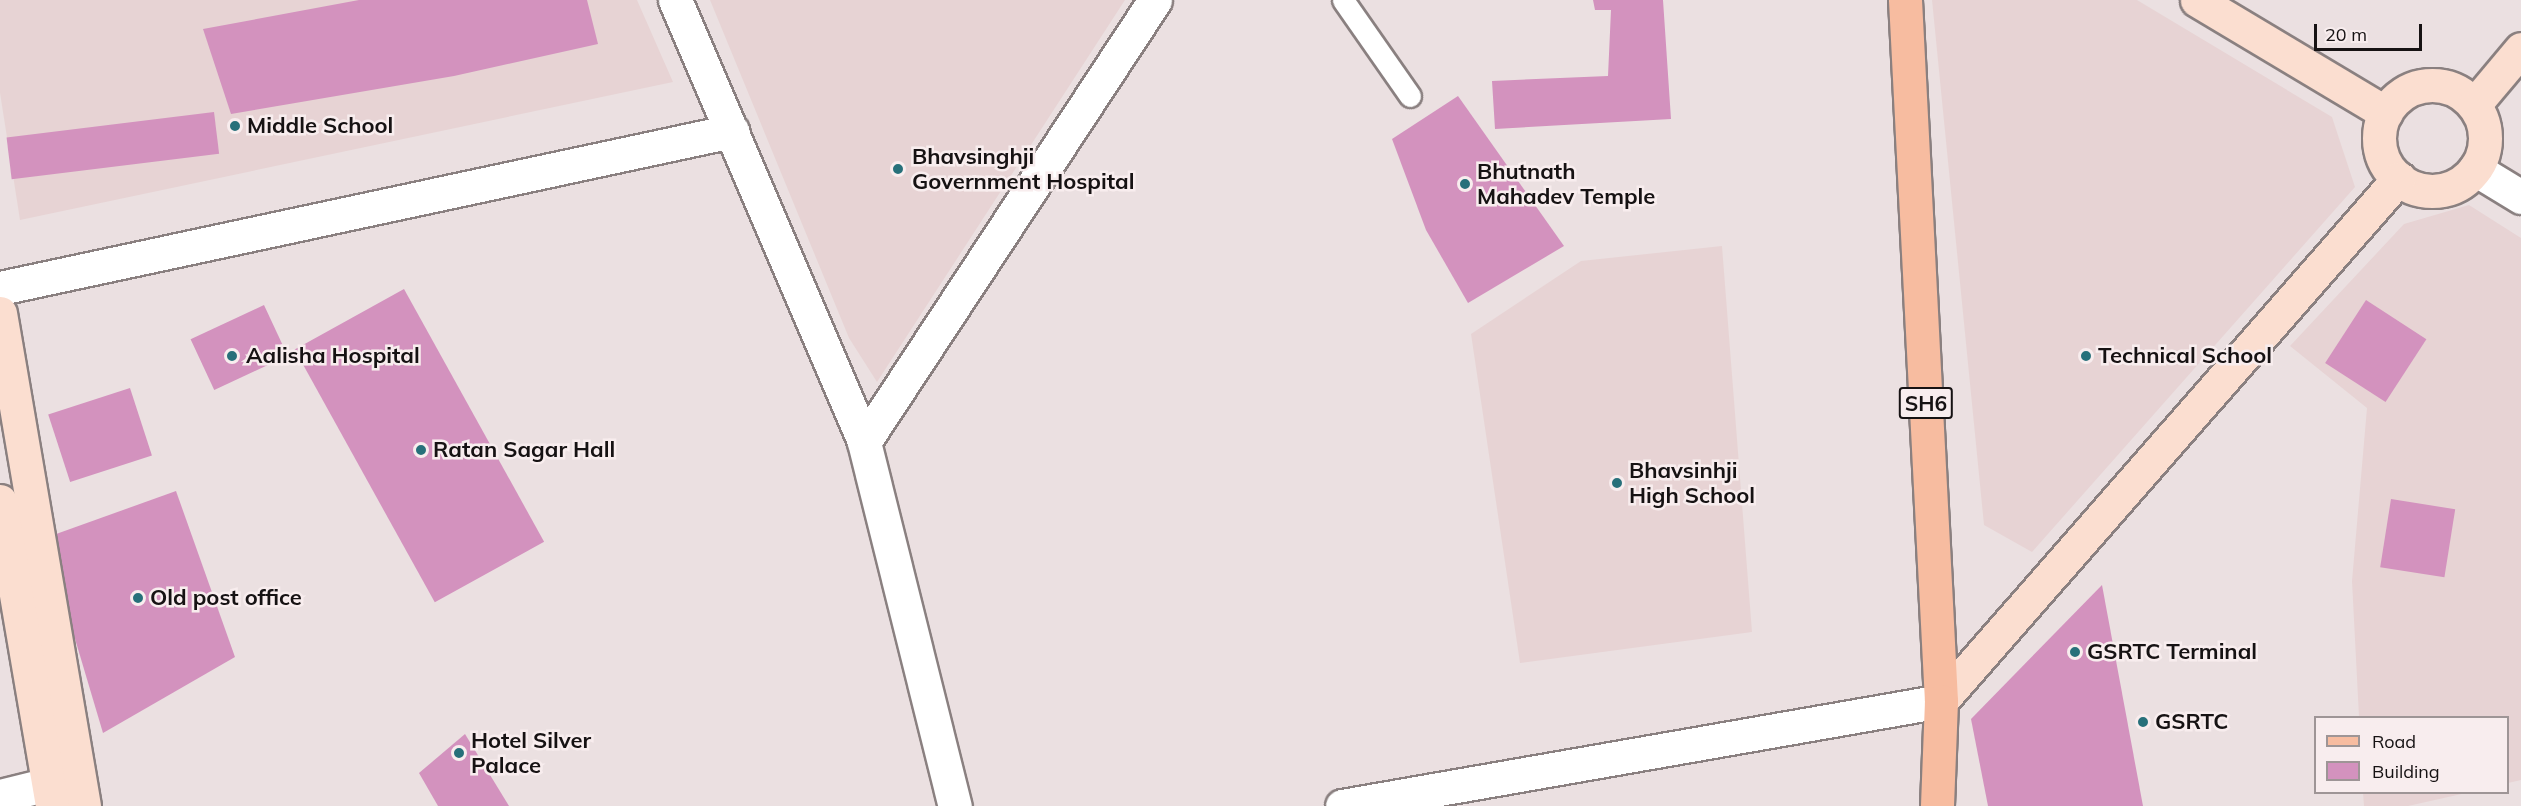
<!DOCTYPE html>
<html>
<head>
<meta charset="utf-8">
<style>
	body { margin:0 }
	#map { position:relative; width:2521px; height:806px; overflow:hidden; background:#ebe0e1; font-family:Mulish,sans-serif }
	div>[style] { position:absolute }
	.built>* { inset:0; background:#e7d3d4 }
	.building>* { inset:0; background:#d392be; transform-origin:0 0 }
	.roads { filter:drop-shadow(2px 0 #8a8080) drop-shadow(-2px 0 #8a8080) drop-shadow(0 2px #8a8080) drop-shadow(0 -2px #8a8080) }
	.lane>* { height:21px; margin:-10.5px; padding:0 10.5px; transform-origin:10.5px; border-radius:10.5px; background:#fff }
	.street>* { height:33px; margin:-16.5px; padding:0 16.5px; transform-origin:16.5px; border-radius:16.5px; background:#fff }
	.secondary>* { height:33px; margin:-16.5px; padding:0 16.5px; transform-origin:16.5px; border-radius:16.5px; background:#fbded0 }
	.secondary>.ring { margin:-16.5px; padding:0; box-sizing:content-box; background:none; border:33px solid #fbded0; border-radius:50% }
	.primary>* { height:33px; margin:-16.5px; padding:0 16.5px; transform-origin:16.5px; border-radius:16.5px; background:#f7bca0 }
	.dots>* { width:16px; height:16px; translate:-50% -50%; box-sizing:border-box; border:3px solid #f8edee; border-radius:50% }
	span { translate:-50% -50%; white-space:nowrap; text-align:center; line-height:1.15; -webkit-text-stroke:5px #f8edee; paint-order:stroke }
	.shield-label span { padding:2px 4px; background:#f8edee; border:2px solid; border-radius:4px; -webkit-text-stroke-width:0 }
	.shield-label { font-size:21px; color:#161213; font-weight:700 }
	.poi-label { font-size:22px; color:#161213; font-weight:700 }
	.left { translate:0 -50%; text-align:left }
	.legend { position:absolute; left:2314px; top:716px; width:195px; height:78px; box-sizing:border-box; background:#f8edee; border:2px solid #9e9596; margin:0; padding:8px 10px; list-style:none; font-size:18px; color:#161213 }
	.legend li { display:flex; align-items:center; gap:12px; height:30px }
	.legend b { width:30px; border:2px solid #9e9596 }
	.scale { position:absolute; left:2314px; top:24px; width:108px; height:27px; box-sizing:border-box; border:3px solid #161213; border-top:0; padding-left:8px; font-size:18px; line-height:21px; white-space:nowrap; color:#161213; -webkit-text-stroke:4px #f8edee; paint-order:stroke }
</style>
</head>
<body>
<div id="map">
	<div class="built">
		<i style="clip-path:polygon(0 0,637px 0,673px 82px,20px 220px,0 93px)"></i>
		<i style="clip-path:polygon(710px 0,1125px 0,877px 382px,849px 338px)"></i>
		<i style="clip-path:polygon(1932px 0,2137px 0,2332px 117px,2355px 187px,2032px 552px,1984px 525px)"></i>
		<i style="clip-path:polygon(2469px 205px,2521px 238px,2521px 780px,2508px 783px,2508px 718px,2359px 717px,2352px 581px,2367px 408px,2290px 346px,2404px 224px)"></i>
		<i style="clip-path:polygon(1722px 246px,1752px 632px,1520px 663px,1471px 334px,1581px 261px)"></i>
		<i style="clip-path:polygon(2363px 793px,2363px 792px,2466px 793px,2408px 806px,2364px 806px)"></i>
	</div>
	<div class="building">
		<i style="clip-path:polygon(359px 0,587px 0,598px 44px,454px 76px,231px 114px,203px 29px)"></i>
		<i style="clip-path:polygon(1593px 0,1663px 0,1671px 119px,1495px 129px,1492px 81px,1608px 76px,1611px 10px,1595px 10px)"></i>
		<i style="clip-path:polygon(1458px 96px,1564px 246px,1468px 303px,1426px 230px,1392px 139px)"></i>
		<i style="left:214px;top:112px;width:42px;height:209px;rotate:83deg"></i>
		<i style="left:404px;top:289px;width:289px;height:125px;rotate:61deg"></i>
		<i style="left:2366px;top:300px;width:72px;height:75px;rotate:33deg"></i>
		<i style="left:264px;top:305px;width:56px;height:81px;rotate:65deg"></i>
		<i style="left:130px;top:388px;width:71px;height:86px;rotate:72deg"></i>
		<i style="clip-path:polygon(176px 491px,235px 657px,103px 733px,45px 538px)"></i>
		<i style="left:2391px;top:499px;width:65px;height:69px;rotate:9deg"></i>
		<i style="clip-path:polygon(2102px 585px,2143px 806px,1988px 806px,1971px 719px)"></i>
		<i style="clip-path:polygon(465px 734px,509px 806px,438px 806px,419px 773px)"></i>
	</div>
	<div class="roads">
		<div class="lane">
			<i style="left:1343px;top:0;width:117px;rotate:55.1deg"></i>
		</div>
		<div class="street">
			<i style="left:675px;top:0;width:481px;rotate:66.8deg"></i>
			<i style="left:864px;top:442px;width:375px;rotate:76deg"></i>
			<i style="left:2475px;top:169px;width:54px;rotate:31.3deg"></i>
			<i style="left:0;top:288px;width:749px;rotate:-12.11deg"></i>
			<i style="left:864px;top:442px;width:529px;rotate:-56.64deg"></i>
			<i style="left:0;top:796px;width:49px;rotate:-14deg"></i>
			<i style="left:1342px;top:806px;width:608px;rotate:-9.94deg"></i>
		</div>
		<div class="secondary">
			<i style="left:2197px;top:0;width:220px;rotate:30.9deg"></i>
			<i class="ring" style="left:2379px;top:85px;width:73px;height:73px"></i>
			<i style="left:2474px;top:105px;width:73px;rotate:-50deg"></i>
			<i style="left:0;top:313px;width:500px;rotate:80.33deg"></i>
			<i style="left:0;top:501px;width:309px;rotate:80.3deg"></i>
			<i style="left:1941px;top:701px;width:695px;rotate:-48.79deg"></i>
		</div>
		<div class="primary">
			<i style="left:1905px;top:0;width:702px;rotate:87.06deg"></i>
			<i style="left:1941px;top:701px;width:105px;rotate:92.2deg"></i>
		</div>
	</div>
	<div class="dots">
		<i style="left:235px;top:126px;background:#27707a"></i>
		<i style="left:898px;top:169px;background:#27707a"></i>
		<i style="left:1465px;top:184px;background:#27707a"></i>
		<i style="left:232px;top:356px;background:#27707a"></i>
		<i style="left:2086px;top:356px;background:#27707a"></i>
		<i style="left:421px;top:450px;background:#27707a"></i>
		<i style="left:1617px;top:483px;background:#27707a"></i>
		<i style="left:138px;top:598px;background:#27707a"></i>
		<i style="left:2075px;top:652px;background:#27707a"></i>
		<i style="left:2143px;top:722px;background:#27707a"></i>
		<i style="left:459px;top:753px;background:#27707a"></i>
	</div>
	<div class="shield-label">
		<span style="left:1926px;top:403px">SH6</span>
	</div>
	<div class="poi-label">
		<span class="left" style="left:247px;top:126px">Middle School</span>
		<span class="left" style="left:912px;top:169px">Bhavsinghji<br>Government Hospital</span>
		<span class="left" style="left:1477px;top:184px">Bhutnath<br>Mahadev Temple</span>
		<span class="left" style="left:246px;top:356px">Aalisha Hospital</span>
		<span class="left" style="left:2098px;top:356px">Technical School</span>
		<span class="left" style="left:433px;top:450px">Ratan Sagar Hall</span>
		<span class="left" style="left:1629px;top:483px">Bhavsinhji<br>High School</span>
		<span class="left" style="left:150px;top:598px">Old post office</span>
		<span class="left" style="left:2087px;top:652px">GSRTC Terminal</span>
		<span class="left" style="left:2155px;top:722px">GSRTC</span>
		<span class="left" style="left:471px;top:753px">Hotel Silver<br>Palace</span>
	</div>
	<ul class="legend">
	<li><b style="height:8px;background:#f7bca0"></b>Road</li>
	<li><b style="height:16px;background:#d392be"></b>Building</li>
	</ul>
	<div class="scale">20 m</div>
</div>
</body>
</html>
